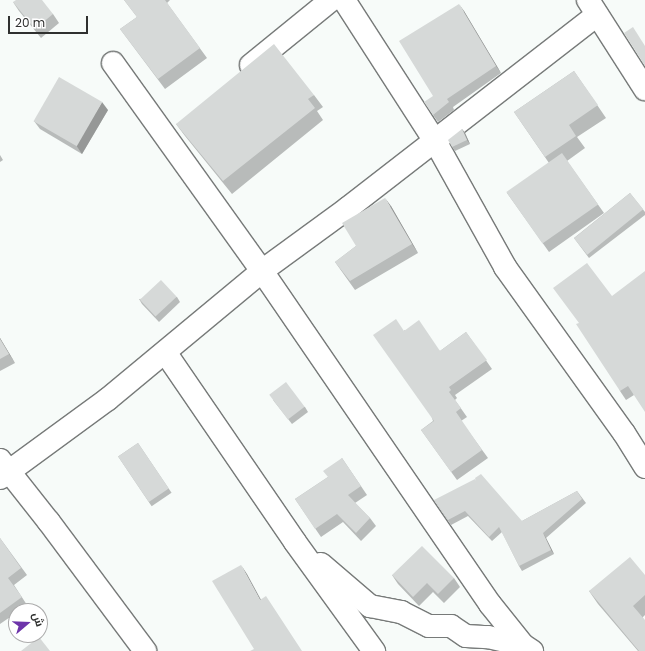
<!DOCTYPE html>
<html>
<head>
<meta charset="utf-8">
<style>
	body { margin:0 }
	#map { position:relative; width:645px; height:651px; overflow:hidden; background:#f7fbf9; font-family:Poppins,Cairo,sans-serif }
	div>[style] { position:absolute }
	.roads { filter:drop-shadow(1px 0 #777a79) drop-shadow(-1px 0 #777a79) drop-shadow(0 1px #777a79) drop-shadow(0 -1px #777a79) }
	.minor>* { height:22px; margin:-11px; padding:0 11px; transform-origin:11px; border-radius:11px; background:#fff }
	.wall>* { inset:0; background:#b8bbba; transform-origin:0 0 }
	.shaded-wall>* { inset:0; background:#969897 }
	.building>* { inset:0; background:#d6d9d8; transform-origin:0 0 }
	span { translate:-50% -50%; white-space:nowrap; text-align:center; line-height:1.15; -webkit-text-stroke:3px #fff; paint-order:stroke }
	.north { position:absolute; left:8px; top:603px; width:40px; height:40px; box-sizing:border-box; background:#fff; border:1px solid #acacac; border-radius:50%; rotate:71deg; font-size:11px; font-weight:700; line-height:16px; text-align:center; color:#2f302f }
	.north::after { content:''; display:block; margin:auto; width:14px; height:18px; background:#6d34aa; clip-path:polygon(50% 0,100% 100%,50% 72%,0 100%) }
	.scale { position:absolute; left:8px; top:16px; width:80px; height:18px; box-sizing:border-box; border:2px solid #2f302f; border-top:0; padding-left:5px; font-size:12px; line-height:14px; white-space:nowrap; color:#2f302f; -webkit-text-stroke:3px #fff; paint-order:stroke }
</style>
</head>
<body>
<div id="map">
	<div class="roads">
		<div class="minor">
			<i style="left:344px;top:0;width:168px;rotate:57.2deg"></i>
			<i style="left:435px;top:141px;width:144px;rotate:60.9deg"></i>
			<i style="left:505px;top:267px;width:204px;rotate:54.4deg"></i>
			<i style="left:624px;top:433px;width:40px;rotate:58deg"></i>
			<i style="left:588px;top:0;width:106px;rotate:57.4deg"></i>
			<i style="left:113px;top:63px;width:256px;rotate:54.4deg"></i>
			<i style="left:262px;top:271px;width:404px;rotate:55.6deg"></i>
			<i style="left:490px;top:604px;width:53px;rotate:51.2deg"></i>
			<i style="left:523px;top:645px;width:11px;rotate:34deg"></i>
			<i style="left:251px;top:65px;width:103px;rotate:-39.1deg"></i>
			<i style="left:165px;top:352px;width:230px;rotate:55.6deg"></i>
			<i style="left:295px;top:542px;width:135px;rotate:54.1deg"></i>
			<i style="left:0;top:460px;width:79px;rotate:51.7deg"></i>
			<i style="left:49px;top:522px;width:161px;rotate:53.3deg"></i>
			<i style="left:0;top:478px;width:134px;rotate:-36.2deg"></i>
			<i style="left:108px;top:399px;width:200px;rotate:-39.7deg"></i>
			<i style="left:262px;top:271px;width:107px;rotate:-36.2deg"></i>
			<i style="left:348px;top:208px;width:315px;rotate:-37.8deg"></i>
			<i style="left:321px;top:564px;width:65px;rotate:40.6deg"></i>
			<i style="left:370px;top:606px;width:32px;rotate:11deg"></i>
			<i style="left:401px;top:612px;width:31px;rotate:27deg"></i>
			<i style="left:429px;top:626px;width:22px"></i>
			<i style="left:451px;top:626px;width:18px;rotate:34deg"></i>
			<i style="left:466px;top:636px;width:22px;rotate:3deg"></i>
			<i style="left:488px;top:637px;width:36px;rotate:13deg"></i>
		</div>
	</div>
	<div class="wall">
		<i style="clip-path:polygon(124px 0,170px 0,167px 3px,207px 58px,165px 89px,120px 29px,137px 17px)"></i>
		<i style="clip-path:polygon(13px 2px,53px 14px,59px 23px,41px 38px,19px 11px)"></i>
		<i style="clip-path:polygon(464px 11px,501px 73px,453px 107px,454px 110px,438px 122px,433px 115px,433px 96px)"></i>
		<i style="clip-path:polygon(574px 71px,606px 118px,577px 137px,585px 148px,567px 161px,604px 213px,549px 252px,507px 193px,549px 163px,514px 112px)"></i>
		<i style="clip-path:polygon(314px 95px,323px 107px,317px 111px,323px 120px,232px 194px,185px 136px,176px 124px)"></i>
		<i style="clip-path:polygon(108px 110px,82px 154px,40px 129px,34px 121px)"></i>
		<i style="clip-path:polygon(462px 129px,465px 133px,470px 144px,455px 151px,452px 147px)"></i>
		<i style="clip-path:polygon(0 155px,3px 160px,0 162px)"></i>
		<i style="clip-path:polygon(630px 193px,645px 212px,645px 215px,589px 258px,574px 238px)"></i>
		<i style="clip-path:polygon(391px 206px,418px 253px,355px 290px,335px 262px,356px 246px)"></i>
		<i style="clip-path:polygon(587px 263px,634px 395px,626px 400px,620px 391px)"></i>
		<i style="clip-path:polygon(177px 297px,180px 302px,159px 322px,142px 304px,139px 299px)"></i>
		<i style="clip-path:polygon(404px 330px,440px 351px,466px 332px,492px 369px,455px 395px,457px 398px,455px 400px,467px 417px,461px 421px,488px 458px,457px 480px,421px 430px,433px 421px)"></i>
		<i style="clip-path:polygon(0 338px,15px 363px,0 371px)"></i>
		<i style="clip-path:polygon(273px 400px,305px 407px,308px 412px,292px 424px)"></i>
		<i style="left:138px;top:443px;width:60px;height:24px;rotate:56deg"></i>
		<i style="clip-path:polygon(342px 458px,367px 495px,355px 503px,370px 518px,376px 526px,361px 541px,343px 522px,321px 537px,295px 499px,328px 477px)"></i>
		<i style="clip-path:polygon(577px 491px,586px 503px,546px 538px,554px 554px,522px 571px,519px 566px,502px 532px,492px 541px,468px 516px,451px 525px,434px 500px,522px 521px)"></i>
		<i style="clip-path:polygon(0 538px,27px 575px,14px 585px,27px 605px,18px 611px,16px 611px,16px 613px,0 624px)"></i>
		<i style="clip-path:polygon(392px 575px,454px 578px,460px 587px,444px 603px,433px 592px,419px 606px,398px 584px)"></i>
		<i style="clip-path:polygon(645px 575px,645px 615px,643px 617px,645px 651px,638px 651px,598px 604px,589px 591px)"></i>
	</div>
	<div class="shaded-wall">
		<i style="clip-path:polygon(459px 4px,464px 11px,501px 73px,496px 66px)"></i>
		<i style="clip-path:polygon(102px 102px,108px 110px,82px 154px,76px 145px)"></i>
		<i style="clip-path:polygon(462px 129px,465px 133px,470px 144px,467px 140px)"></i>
		<i style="clip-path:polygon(385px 198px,391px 206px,418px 253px,412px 244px)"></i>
		<i style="clip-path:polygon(0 338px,15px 363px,9px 354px,0 339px)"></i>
		<i style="clip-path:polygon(543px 533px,546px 538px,554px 554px,551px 550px)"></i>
		<i style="clip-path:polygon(241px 565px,247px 574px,266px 609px,260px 600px)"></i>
	</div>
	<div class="building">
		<i style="clip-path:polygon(16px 0,42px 0,53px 14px,35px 29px,13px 2px)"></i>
		<i style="clip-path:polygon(124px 0,165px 0,200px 48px,158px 79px,120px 29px,137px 17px)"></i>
		<i style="clip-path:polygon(459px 4px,496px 66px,447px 99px,449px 102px,433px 115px,424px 102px,433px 96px,399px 41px)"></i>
		<i style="clip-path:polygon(633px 27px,645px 46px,645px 66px,624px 33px)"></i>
		<i style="clip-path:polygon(274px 44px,314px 95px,308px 99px,315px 108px,223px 181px,176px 124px)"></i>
		<i style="clip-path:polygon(574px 71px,598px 105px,569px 125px,576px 136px,545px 157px,514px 112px)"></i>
		<i style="left:59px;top:77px;width:50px;height:51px;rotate:30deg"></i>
		<i style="clip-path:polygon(462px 129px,467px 140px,452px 147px,448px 140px)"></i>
		<i style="left:562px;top:153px;width:63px;height:68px;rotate:55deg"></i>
		<i style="left:630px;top:193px;width:21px;height:72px;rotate:51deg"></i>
		<i style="clip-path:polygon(385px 198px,412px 244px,350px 281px,335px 262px,356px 246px,342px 223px)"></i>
		<i style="clip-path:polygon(587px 263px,612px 296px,645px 271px,645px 412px,628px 386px,620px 391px,576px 324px,579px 323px,553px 288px)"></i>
		<i style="left:161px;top:280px;width:23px;height:29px;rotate:47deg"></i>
		<i style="clip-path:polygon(396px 319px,404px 331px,419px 320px,440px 351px,466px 332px,487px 360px,449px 387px,451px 390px,449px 392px,461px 408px,456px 412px,482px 450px,451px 472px,421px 430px,434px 421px,373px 335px)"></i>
		<i style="clip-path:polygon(0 339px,9px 354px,0 359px)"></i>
		<i style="left:286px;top:382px;width:31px;height:21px;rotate:53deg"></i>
		<i style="left:138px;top:443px;width:55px;height:24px;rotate:56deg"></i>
		<i style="clip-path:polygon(342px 458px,361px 486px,348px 495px,370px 518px,356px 533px,337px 514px,315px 529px,295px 499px,328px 477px,323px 471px)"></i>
		<i style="clip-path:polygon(481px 474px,522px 521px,577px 491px,582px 499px,543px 533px,551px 550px,519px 566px,499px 527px,489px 537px,465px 511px,448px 520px,434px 500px,475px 479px,476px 481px,475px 478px)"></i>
		<i style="clip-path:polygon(0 538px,21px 568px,8px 578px,22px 597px,0 613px)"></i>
		<i style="clip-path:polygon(422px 546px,454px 578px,438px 594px,427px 583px,413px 597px,392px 575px)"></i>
		<i style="clip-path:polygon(630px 557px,645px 575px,645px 595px,633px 606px,645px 620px,645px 651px,639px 651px,589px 591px)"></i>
		<i style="clip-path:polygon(241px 565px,260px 600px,266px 596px,302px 651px,250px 651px,254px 649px,212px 581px)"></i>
		<i style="clip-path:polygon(39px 637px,50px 651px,21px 651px)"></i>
	</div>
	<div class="north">ش</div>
	<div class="scale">20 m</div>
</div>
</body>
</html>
